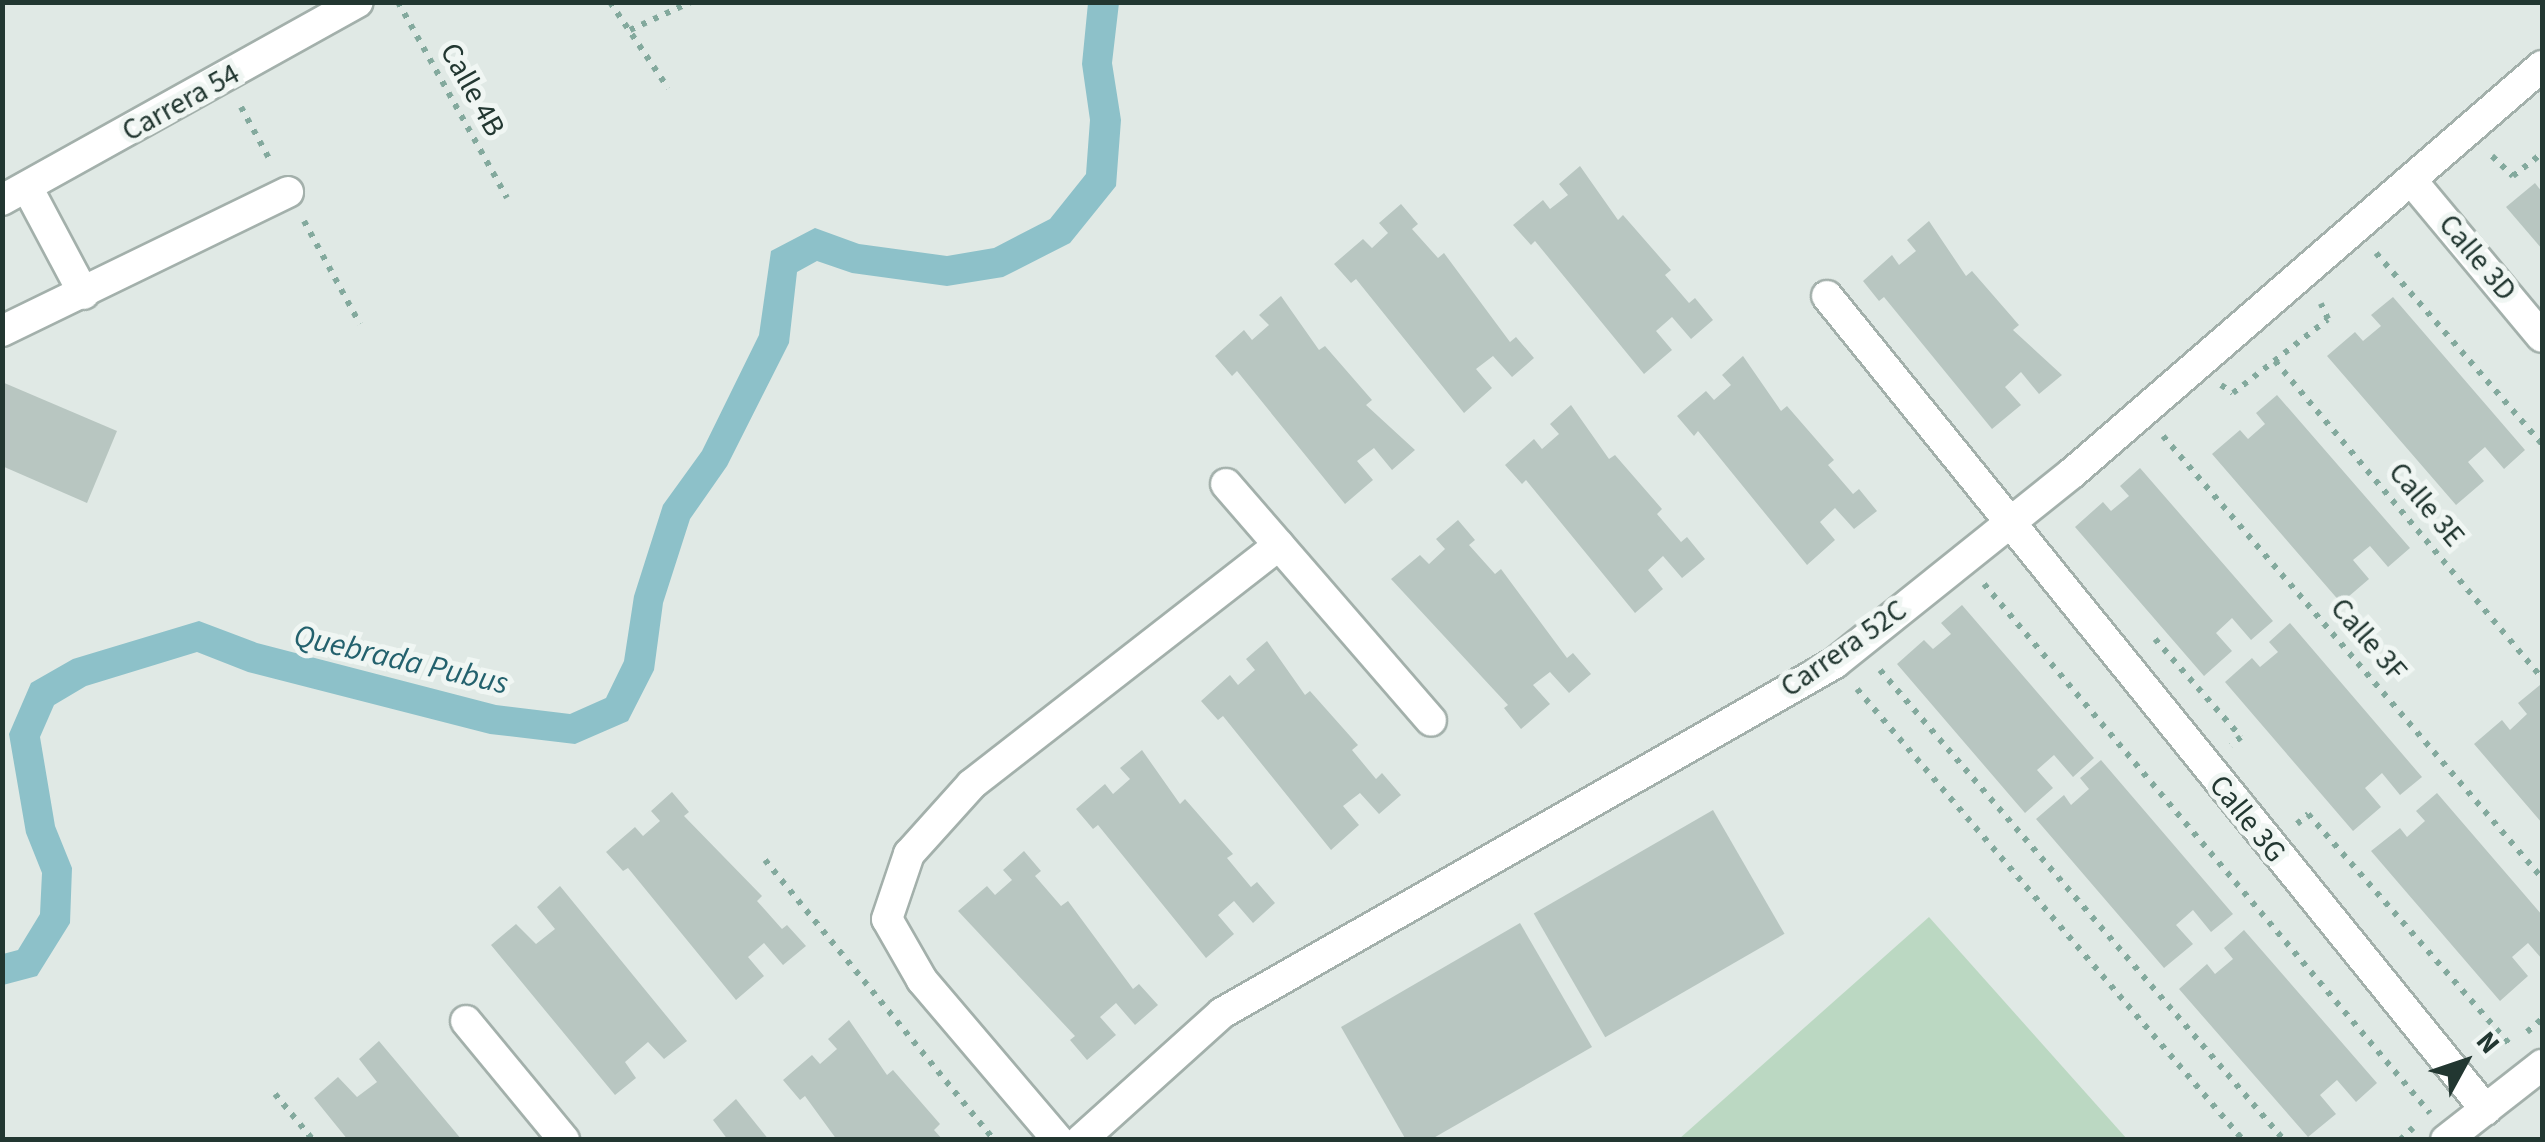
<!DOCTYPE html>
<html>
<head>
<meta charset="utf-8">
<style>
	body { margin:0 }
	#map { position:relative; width:2545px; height:1142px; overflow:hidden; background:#e0e9e5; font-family:"Source Sans 3",sans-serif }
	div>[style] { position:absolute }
	.green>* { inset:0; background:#bbd8c2 }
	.water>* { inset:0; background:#8dc1c9 }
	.building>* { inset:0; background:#b8c6c1; transform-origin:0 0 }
	.path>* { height:6px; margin-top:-3px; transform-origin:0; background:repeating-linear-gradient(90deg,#83a99d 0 5px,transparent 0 13px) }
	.roads { filter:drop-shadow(2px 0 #a3b0ab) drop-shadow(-2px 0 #a3b0ab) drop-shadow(0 2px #a3b0ab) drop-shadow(0 -2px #a3b0ab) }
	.minor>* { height:30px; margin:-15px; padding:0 15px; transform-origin:15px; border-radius:15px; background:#fff }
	span { translate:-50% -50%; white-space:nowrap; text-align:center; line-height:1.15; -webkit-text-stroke:10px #f0f6f3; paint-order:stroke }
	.street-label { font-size:30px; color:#223731 }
	.water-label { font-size:32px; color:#23616d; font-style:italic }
	.frame { position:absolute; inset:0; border:5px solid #223731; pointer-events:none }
	.north { position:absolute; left:2415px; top:1012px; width:100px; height:100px; -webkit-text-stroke:8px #f0f6f3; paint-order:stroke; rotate:50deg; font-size:28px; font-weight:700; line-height:40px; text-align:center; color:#223731 }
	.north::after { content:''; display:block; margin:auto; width:35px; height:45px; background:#223731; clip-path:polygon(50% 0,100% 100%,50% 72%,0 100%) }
</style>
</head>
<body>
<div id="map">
	<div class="green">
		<i style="clip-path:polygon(1929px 917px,2127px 1139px,1679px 1139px)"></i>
	</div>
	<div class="water">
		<i style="clip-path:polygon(1088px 3px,1119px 3px,1112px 63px,1121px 120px,1116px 186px,1070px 243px,1003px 277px,947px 286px,852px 273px,817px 261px,797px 272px,789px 343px,727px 466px,690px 519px,663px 603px,654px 670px,628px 721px,575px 744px,490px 734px,248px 672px,197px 652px,86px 686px,54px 705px,40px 737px,55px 826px,72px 868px,70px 923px,37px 976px,3px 985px,3px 954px,18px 950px,40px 914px,42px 873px,26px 833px,9px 734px,31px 683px,73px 659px,199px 621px,257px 643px,496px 705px,570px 714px,606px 698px,624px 661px,634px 596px,663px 505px,702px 451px,759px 335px,771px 251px,815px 228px,859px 244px,947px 256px,994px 248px,1050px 219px,1086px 174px,1090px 120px,1082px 64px)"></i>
	</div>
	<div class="building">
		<i style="clip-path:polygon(1580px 166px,1618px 220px,1623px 215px,1671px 270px,1665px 275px,1689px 303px,1695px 298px,1713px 320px,1691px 339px,1672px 317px,1656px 331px,1672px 350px,1644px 374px,1535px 241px,1531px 245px,1513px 225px,1543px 200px,1550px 209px,1568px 195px,1559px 184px)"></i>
		<i style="clip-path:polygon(2535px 183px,2542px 192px,2542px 249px,2506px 207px)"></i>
		<i style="clip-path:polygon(1401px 204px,1418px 224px,1412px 229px,1438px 258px,1444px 253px,1510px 342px,1516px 337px,1534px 358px,1512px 377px,1493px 356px,1476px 369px,1492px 388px,1464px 413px,1356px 279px,1351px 283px,1334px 264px,1363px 239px,1372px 248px,1388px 233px,1379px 223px)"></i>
		<i style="clip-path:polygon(1929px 221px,1966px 276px,1972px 271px,2019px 325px,2013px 330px,2062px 375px,2039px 394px,2021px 372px,2005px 387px,2021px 405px,1992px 429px,1884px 297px,1879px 301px,1863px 281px,1892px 255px,1899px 265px,1916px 251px,1907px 240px)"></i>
		<i style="clip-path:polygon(1281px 296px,1319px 350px,1325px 346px,1372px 400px,1366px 405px,1415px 450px,1392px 470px,1374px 448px,1357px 461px,1373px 480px,1345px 504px,1237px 371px,1232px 376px,1215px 356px,1244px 330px,1252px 340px,1269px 325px,1259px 315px)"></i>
		<i style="clip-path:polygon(2393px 297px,2525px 450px,2504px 469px,2485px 447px,2468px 462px,2484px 481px,2456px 505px,2327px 356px,2355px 332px,2363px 341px,2381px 326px,2371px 315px)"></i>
		<i style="clip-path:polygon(1743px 356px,1781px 411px,1787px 406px,1834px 460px,1828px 465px,1853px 494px,1859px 489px,1877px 511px,1854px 529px,1835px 508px,1820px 522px,1835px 540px,1807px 565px,1698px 431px,1694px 436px,1677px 416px,1706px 391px,1714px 400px,1731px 385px,1722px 375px)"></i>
		<i style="clip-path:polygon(2px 382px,117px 431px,87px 503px,2px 466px)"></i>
		<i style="clip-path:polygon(2277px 395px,2410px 548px,2388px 567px,2370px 546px,2353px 560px,2369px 579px,2341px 603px,2212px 454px,2240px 430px,2248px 439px,2265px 424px,2256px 413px)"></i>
		<i style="clip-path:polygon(1571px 405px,1609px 459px,1615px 455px,1662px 509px,1657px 514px,1681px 542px,1687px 537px,1705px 559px,1682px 578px,1663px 556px,1648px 570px,1663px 589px,1635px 613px,1526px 480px,1522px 484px,1505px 465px,1534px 439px,1542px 449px,1559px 434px,1550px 424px)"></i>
		<i style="clip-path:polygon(2140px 468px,2273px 621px,2251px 640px,2232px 618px,2216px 633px,2232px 651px,2204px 676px,2075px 527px,2103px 502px,2111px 511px,2129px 496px,2120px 486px)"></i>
		<i style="clip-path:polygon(1458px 520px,1475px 540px,1469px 545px,1495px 574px,1501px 569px,1567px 658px,1573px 653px,1591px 674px,1569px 693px,1550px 672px,1533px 685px,1550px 704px,1521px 729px,1504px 708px,1508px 705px,1391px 579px,1420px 555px,1429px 564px,1445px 549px,1436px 539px)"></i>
		<i style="clip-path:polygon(1962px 605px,2094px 758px,2073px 777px,2054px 755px,2037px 770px,2053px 788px,2025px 813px,1897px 664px,1924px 640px,1933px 649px,1951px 634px,1941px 623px)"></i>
		<i style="clip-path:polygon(2290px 623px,2422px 777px,2400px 795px,2382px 773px,2365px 788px,2381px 807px,2353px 831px,2225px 682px,2252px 658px,2260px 667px,2278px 652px,2269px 642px)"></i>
		<i style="clip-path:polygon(1267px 641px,1305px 695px,1310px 691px,1358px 745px,1352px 750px,1376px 779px,1382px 773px,1401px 795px,1379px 814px,1360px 793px,1343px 806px,1359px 825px,1331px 850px,1223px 716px,1218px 720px,1201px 701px,1230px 675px,1238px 685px,1255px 670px,1246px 659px)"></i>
		<i style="clip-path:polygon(2540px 685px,2542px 689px,2542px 823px,2474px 744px,2502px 720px,2510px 730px,2527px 714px,2518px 703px)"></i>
		<i style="clip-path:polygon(1142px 750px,1180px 804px,1185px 799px,1233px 854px,1227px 858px,1251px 887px,1257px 882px,1275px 903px,1253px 923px,1234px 901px,1218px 915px,1234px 934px,1206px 958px,1098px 825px,1093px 829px,1076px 809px,1105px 784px,1113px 794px,1130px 779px,1120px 768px)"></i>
		<i style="clip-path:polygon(2101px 760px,2233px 914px,2211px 932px,2193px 910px,2176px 925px,2193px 944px,2164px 968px,2036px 819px,2064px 795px,2071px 805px,2089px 789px,2080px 778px)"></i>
		<i style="clip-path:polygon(672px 792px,689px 812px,684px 816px,762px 896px,757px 901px,782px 929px,787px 925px,806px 946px,783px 965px,764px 943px,748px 957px,764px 976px,736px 1000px,628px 868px,623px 871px,606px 852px,635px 827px,643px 836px,660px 821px,651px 811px)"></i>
		<i style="clip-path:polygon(2437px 793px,2542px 915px,2542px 959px,2528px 943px,2512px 957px,2528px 976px,2500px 1001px,2371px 851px,2400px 828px,2407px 837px,2425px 821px,2416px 811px)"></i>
		<i style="left:1713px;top:810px;width:143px;height:207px;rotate:60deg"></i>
		<i style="clip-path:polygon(1024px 851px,1041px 871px,1035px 876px,1061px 906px,1068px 901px,1133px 989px,1139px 984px,1158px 1005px,1135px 1025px,1116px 1003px,1100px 1017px,1116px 1035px,1087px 1060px,1070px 1040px,1075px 1036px,958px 911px,987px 886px,995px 895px,1012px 880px,1003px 870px)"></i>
		<i style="clip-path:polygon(560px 886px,687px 1041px,664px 1059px,648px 1042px,625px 1062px,636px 1078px,615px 1095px,491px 945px,516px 924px,536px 944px,555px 929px,537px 907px)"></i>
		<i style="clip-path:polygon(1520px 923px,1592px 1047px,1430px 1140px,1406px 1140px,1341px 1027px)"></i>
		<i style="clip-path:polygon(2244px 930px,2377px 1083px,2356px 1102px,2337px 1080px,2320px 1095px,2336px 1114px,2308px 1137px,2179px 989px,2207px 964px,2215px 974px,2233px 959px,2224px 948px)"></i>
		<i style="clip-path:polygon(849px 1020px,887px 1075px,893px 1070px,940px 1124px,934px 1130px,943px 1140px,837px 1140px,805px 1096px,800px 1100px,783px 1080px,812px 1055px,820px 1064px,837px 1049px,828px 1039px)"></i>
		<i style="clip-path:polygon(379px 1041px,462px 1140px,348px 1140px,314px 1098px,338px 1077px,357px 1097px,377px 1082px,359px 1059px)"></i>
		<i style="clip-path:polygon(736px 1099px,769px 1140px,728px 1140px,713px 1120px)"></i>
	</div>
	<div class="path">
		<i style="left:398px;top:2px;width:224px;rotate:60.9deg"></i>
		<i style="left:610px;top:2px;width:104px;rotate:56deg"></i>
		<i style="left:630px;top:30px;width:67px;rotate:-24.7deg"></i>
		<i style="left:241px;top:107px;width:63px;rotate:61.4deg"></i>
		<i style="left:2492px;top:156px;width:29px;rotate:44deg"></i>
		<i style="left:2513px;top:176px;width:37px;rotate:-38deg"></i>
		<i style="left:304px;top:221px;width:117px;rotate:61.5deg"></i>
		<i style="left:2376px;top:253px;width:253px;rotate:49deg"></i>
		<i style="left:2275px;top:361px;width:414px;rotate:49.9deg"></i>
		<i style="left:2221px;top:385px;width:14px;rotate:34deg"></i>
		<i style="left:2233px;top:393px;width:120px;rotate:-37.9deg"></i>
		<i style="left:2328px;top:319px;width:17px;rotate:-115deg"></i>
		<i style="left:2163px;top:436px;width:582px;rotate:49.39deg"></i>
		<i style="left:1984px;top:584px;width:692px;rotate:49.87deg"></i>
		<i style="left:2155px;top:639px;width:130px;rotate:48.7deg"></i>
		<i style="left:2241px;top:737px;width:13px;rotate:141deg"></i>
		<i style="left:1880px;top:670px;width:620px;rotate:49.32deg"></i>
		<i style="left:1857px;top:689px;width:594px;rotate:49.44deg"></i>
		<i style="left:2297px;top:824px;width:15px;rotate:-42deg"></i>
		<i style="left:2308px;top:814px;width:307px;rotate:48.8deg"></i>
		<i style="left:765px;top:860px;width:362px;rotate:50.7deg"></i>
		<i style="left:2527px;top:1032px;width:20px;rotate:-41deg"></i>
		<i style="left:275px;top:1094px;width:60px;rotate:50.4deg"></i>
		<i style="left:2400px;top:1140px;width:18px;rotate:-43deg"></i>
	</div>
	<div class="roads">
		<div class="minor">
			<i style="left:2411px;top:180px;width:204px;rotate:50.2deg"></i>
			<i style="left:27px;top:187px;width:121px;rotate:62deg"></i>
			<i style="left:2px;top:200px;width:407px;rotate:-29.1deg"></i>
			<i style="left:1827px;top:296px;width:1047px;rotate:51.01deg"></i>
			<i style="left:2px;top:331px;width:318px;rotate:-25.9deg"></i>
			<i style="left:1226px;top:484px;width:313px;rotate:49.1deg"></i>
			<i style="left:466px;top:1021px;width:154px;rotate:50.5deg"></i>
			<i style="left:1058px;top:1140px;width:210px;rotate:-130.4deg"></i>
			<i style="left:922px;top:980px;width:70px;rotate:-119.8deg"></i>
			<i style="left:887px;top:919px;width:69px;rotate:-71.3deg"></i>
			<i style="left:909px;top:854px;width:94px;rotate:-48deg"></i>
			<i style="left:972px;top:784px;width:389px;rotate:-37.9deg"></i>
			<i style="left:1081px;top:1140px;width:190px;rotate:-42deg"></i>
			<i style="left:1222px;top:1013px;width:706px;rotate:-29.72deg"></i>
			<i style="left:1835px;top:663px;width:302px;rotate:-38.7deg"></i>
			<i style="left:2071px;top:474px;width:623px;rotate:-40.9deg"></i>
			<i style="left:2446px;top:1140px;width:122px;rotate:-38deg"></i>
		</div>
	</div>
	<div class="street-label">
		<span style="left:472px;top:90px;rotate:61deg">Calle 4B</span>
		<span style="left:181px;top:103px;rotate:-29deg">Carrera 54</span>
		<span style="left:2477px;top:258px;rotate:50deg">Calle 3D</span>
		<span style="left:2426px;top:505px;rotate:50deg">Calle 3E</span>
		<span style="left:2368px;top:640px;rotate:49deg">Calle 3F</span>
		<span style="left:1844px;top:649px;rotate:-35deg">Carrera 52C</span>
		<span style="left:2247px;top:819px;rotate:51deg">Calle 3G</span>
	</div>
	<div class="water-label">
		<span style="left:401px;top:660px;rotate:13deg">Quebrada Pubus</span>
	</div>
	<div class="frame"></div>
	<div class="north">N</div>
</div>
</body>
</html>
